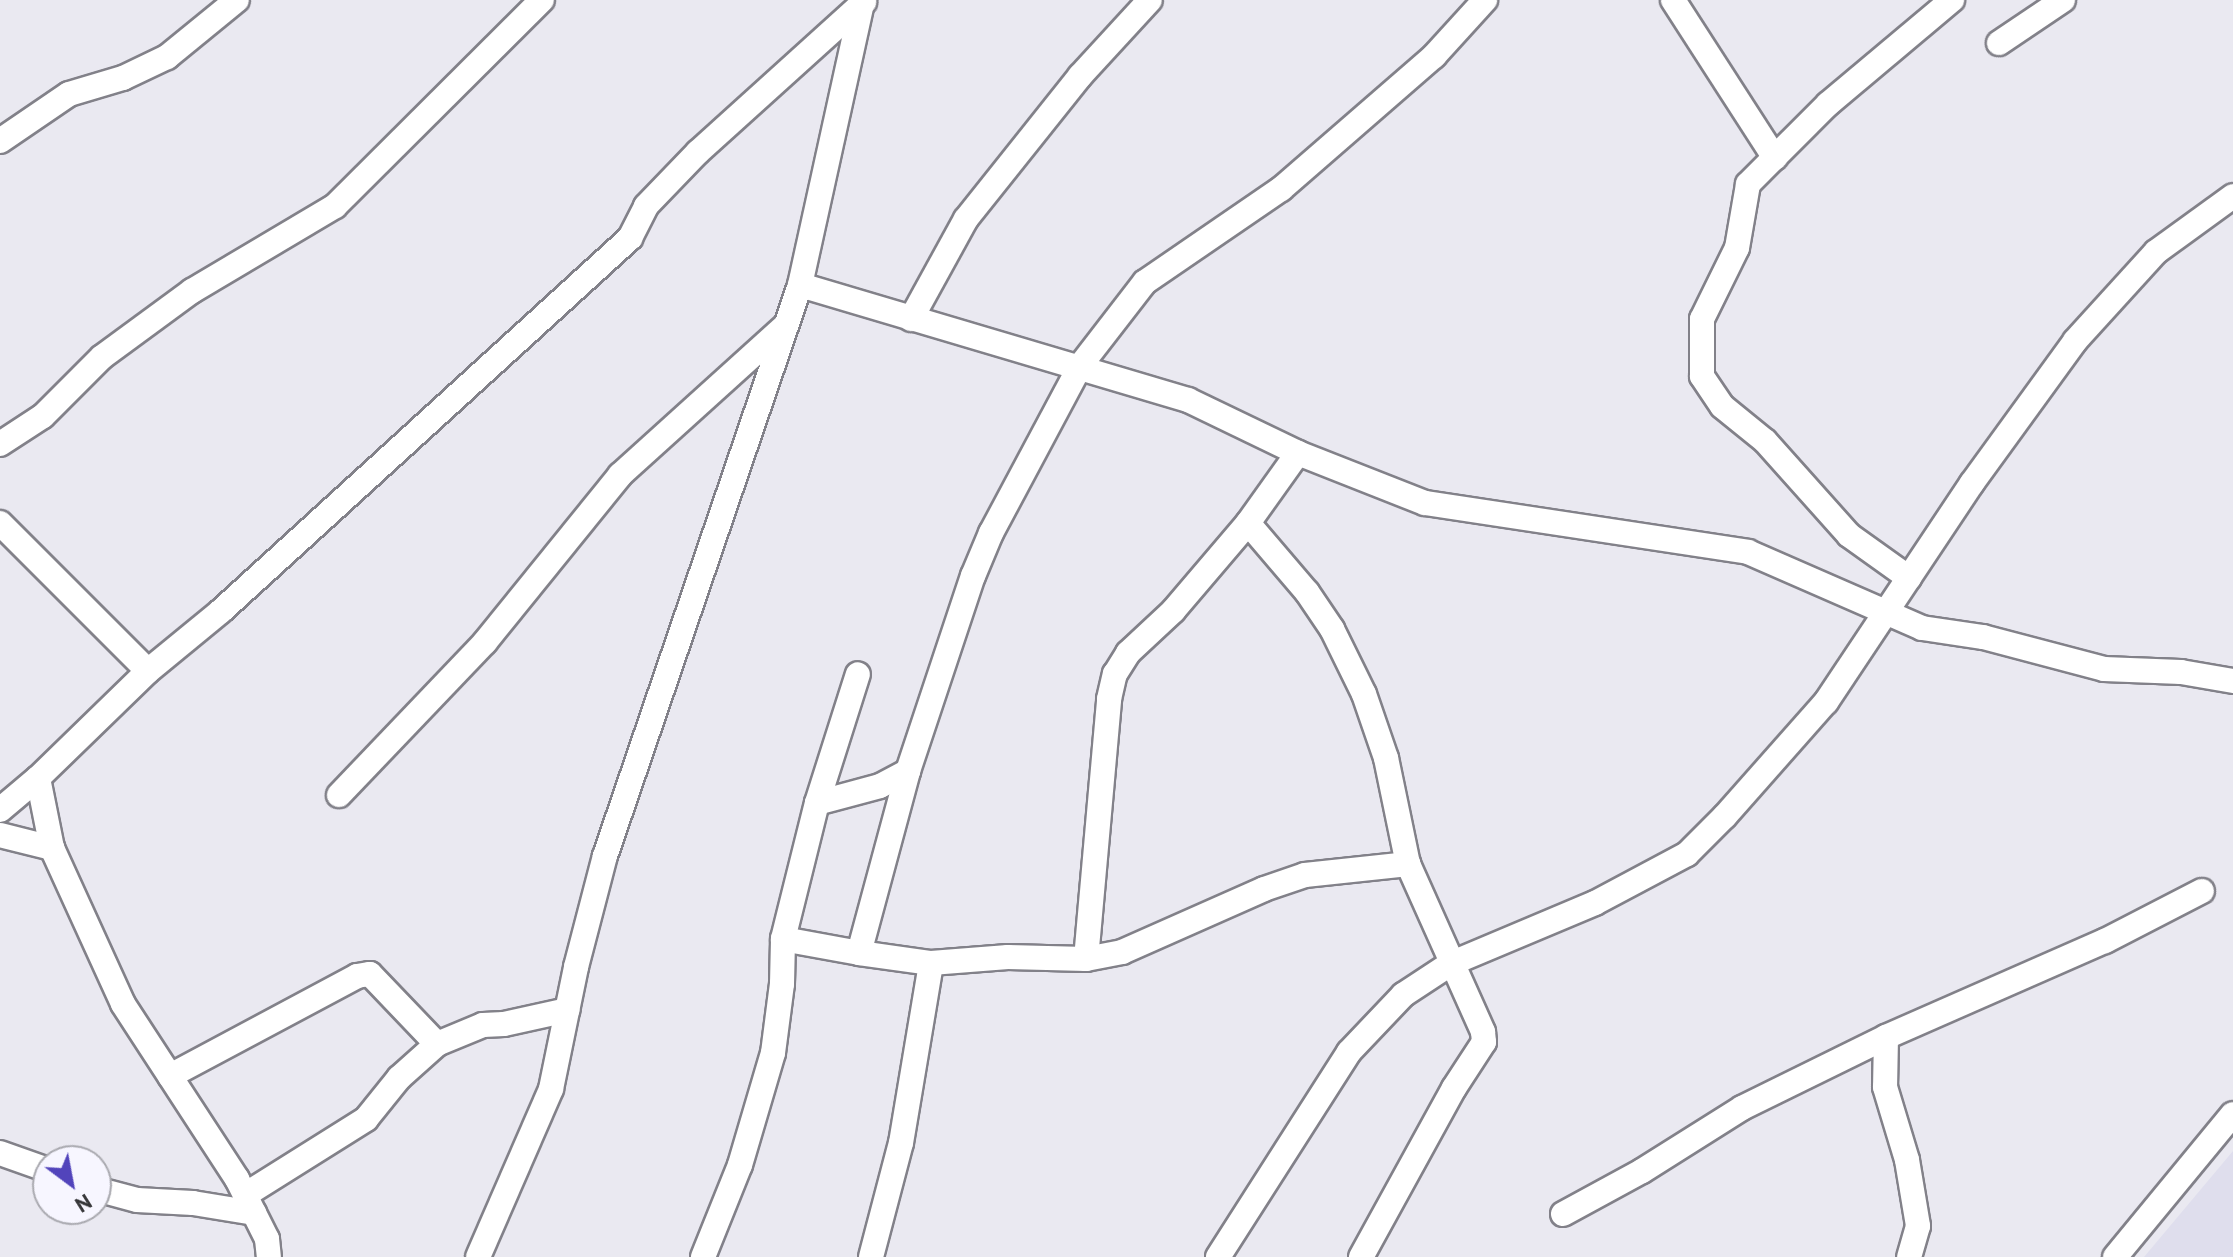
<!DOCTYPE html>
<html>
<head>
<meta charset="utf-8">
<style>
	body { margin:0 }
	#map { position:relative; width:2233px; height:1257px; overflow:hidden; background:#eae9f1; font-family:"PT Sans",sans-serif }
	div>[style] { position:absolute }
	.built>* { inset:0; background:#dfdeed }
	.roads { filter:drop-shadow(2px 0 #828189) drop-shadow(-2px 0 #828189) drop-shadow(0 2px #828189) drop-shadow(0 -2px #828189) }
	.street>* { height:24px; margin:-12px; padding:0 12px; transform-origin:12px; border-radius:12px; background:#fff }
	span { translate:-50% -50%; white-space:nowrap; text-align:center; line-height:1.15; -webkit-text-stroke:6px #f7f6ff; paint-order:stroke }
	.north { position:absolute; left:32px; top:1145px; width:80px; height:80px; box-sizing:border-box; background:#f7f6ff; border:2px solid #a9a9af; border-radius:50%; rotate:148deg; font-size:22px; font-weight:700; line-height:32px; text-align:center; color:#353538 }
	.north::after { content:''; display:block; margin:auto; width:28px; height:36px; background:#5244bb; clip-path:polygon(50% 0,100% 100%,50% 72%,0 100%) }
</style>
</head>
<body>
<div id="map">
	<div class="built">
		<i style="clip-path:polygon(2233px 1151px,2233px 1257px,2144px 1257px)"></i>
	</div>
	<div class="roads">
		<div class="street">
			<i style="left:1673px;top:0;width:188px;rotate:57.2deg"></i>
			<i style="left:1999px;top:43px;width:77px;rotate:-33.9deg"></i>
			<i style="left:0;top:141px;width:83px;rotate:-34.3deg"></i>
			<i style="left:69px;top:94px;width:56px;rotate:-16.5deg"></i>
			<i style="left:123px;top:78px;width:49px;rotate:-25.5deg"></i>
			<i style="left:167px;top:57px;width:90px;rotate:-39.2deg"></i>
			<i style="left:800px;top:285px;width:405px;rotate:16.5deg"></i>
			<i style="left:1188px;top:400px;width:122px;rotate:25.7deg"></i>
			<i style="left:1298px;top:453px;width:136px;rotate:21.5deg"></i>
			<i style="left:1425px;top:503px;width:327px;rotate:8.6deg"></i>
			<i style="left:1748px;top:552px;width:190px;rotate:23.6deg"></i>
			<i style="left:1922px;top:628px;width:62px;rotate:8.4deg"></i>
			<i style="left:1983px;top:637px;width:125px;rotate:14.8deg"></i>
			<i style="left:2104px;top:669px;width:77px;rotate:2.2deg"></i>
			<i style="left:2181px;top:672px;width:53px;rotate:9.8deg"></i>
			<i style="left:911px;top:319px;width:114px;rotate:-61.2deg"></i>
			<i style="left:966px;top:219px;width:183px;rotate:-51.4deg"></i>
			<i style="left:1080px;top:76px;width:103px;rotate:-47.4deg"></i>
			<i style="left:0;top:444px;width:51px;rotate:-33.1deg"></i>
			<i style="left:43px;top:416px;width:83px;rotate:-45deg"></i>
			<i style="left:102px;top:357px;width:112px;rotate:-36.3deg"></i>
			<i style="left:192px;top:291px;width:166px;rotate:-30.7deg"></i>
			<i style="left:335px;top:206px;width:292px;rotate:-44.9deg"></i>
			<i style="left:0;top:523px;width:209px;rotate:45deg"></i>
			<i style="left:1248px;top:523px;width:91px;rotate:49.5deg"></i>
			<i style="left:1307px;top:592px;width:45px;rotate:56deg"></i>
			<i style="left:1332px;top:629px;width:72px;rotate:63.8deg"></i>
			<i style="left:1364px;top:694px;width:68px;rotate:71deg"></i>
			<i style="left:1386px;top:758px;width:108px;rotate:78.3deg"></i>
			<i style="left:1408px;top:864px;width:184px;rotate:65.9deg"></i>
			<i style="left:1483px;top:1032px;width:10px;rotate:84deg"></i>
			<i style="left:1484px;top:1042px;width:55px;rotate:123.1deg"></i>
			<i style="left:1454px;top:1088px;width:193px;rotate:118.8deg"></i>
			<i style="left:1909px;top:578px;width:74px;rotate:-144.4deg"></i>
			<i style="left:1849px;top:535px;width:126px;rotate:-131.8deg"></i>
			<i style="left:1765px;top:441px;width:55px;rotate:-140.9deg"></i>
			<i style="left:1722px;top:406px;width:36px;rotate:-124deg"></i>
			<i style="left:1702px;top:376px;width:57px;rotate:-90deg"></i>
			<i style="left:1702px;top:319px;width:79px;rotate:-63.8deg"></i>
			<i style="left:1737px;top:248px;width:65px;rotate:-80.2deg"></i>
			<i style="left:1748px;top:184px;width:113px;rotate:-45deg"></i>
			<i style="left:1828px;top:104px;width:162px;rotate:-40deg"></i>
			<i style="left:38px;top:778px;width:71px;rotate:78.7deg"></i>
			<i style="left:52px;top:848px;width:171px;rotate:65.5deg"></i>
			<i style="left:123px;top:1004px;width:209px;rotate:56.9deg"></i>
			<i style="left:237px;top:1179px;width:67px;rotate:63.4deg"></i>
			<i style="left:267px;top:1239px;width:18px;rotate:84deg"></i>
			<i style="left:339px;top:795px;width:211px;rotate:-46.3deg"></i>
			<i style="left:485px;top:642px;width:215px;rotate:-51deg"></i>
			<i style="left:620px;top:475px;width:222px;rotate:-42.1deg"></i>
			<i style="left:817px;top:803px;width:65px;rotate:-15.1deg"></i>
			<i style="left:880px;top:786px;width:32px;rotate:-28deg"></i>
			<i style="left:0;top:810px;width:50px;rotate:-40.1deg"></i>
			<i style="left:38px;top:778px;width:153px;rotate:-44.2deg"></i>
			<i style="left:148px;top:671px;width:94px;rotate:-39.4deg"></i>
			<i style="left:221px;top:611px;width:554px;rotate:-42.36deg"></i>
			<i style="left:630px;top:238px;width:36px;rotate:-63deg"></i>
			<i style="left:646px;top:206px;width:75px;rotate:-46.1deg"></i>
			<i style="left:698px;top:152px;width:224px;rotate:-42.1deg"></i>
			<i style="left:0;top:835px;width:54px;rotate:14deg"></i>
			<i style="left:783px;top:939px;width:77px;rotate:10.4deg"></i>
			<i style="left:859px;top:953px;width:188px;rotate:-74.9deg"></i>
			<i style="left:908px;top:771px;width:206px;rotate:-71.6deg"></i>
			<i style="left:973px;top:576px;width:47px;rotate:-67.3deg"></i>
			<i style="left:991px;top:533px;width:189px;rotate:-61.9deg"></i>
			<i style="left:1080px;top:366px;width:106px;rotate:-52.3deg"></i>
			<i style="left:1145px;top:282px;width:165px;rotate:-34.4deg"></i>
			<i style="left:1281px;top:189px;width:203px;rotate:-41deg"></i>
			<i style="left:1434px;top:56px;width:76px;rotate:-47.7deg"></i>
			<i style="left:859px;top:953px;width:73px;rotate:7.9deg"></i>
			<i style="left:931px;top:963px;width:77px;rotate:-4.5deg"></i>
			<i style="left:1008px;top:957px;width:78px;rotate:1.5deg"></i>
			<i style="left:1086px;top:959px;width:37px;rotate:-11deg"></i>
			<i style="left:1122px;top:952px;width:155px;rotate:-23.9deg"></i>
			<i style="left:1264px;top:889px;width:43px;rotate:-18.9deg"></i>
			<i style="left:1305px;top:875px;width:104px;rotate:-6.1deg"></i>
			<i style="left:1086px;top:959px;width:261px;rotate:-84.9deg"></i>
			<i style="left:1109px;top:699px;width:26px;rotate:-77deg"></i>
			<i style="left:1115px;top:674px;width:25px;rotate:-58deg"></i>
			<i style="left:1128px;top:653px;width:62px;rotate:-43deg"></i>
			<i style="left:1173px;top:611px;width:116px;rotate:-49.6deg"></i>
			<i style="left:1248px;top:523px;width:86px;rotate:-54.5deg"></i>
			<i style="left:1886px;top:1037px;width:50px;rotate:91.1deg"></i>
			<i style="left:1885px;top:1087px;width:76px;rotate:73.2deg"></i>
			<i style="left:1907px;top:1160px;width:67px;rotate:80.5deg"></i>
			<i style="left:1918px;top:1226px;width:32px;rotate:106deg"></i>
			<i style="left:170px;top:1076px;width:212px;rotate:-28.1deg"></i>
			<i style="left:357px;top:976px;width:13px;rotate:-9deg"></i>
			<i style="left:370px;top:974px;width:97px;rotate:46.3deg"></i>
			<i style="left:0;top:1153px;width:51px;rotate:19.5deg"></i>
			<i style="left:96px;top:1189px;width:42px;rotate:15deg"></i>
			<i style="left:137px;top:1200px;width:56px;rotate:3.1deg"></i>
			<i style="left:193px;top:1203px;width:62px;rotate:9.3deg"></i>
			<i style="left:245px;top:1195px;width:143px;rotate:-32.1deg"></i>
			<i style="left:366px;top:1119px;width:53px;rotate:-51.2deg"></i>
			<i style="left:399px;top:1078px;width:51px;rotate:-41.8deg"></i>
			<i style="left:437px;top:1044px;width:50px;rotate:-22.4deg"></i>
			<i style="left:483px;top:1025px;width:21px;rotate:-3deg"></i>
			<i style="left:504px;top:1024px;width:65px;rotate:-12.5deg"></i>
			<i style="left:1563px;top:1214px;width:90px;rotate:-28.6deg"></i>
			<i style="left:1642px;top:1171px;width:118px;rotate:-32.2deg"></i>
			<i style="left:1742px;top:1108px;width:161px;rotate:-26.2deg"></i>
			<i style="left:1886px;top:1037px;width:239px;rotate:-23.7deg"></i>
			<i style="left:2105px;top:941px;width:109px;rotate:-27.3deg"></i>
			<i style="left:478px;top:1257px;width:183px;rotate:-66.5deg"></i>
			<i style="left:551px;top:1089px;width:125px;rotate:-78.4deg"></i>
			<i style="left:576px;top:967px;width:115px;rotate:-75.4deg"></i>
			<i style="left:605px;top:856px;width:603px;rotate:-71.14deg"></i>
			<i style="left:800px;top:285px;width:288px;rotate:-77.6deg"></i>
			<i style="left:703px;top:1257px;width:99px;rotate:-68.1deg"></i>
			<i style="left:740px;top:1165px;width:117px;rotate:-73.6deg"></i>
			<i style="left:773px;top:1053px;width:70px;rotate:-82.6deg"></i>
			<i style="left:782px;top:984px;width:45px;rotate:-88.7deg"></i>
			<i style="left:783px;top:939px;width:140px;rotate:-76deg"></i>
			<i style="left:817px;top:803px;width:135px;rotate:-72.4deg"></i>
			<i style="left:871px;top:1257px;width:118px;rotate:-75.3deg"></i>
			<i style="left:901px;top:1143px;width:182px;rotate:-80.5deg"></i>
			<i style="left:1218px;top:1257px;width:243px;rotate:-57.4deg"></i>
			<i style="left:1349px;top:1052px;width:79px;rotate:-46.5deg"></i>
			<i style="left:1403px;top:995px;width:56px;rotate:-33.4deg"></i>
			<i style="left:1450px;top:964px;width:157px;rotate:-22.8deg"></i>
			<i style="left:1595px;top:903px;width:104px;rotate:-28deg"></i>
			<i style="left:1687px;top:854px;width:54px;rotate:-45deg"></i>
			<i style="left:1725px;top:816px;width:152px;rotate:-48.5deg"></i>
			<i style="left:1826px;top:702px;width:263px;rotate:-56.3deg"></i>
			<i style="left:1972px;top:483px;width:175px;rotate:-54deg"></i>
			<i style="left:2075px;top:341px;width:120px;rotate:-47.7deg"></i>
			<i style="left:2156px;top:252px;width:95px;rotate:-36deg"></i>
			<i style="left:2115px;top:1257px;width:185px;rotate:-50.5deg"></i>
		</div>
	</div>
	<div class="north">N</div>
</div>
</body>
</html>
